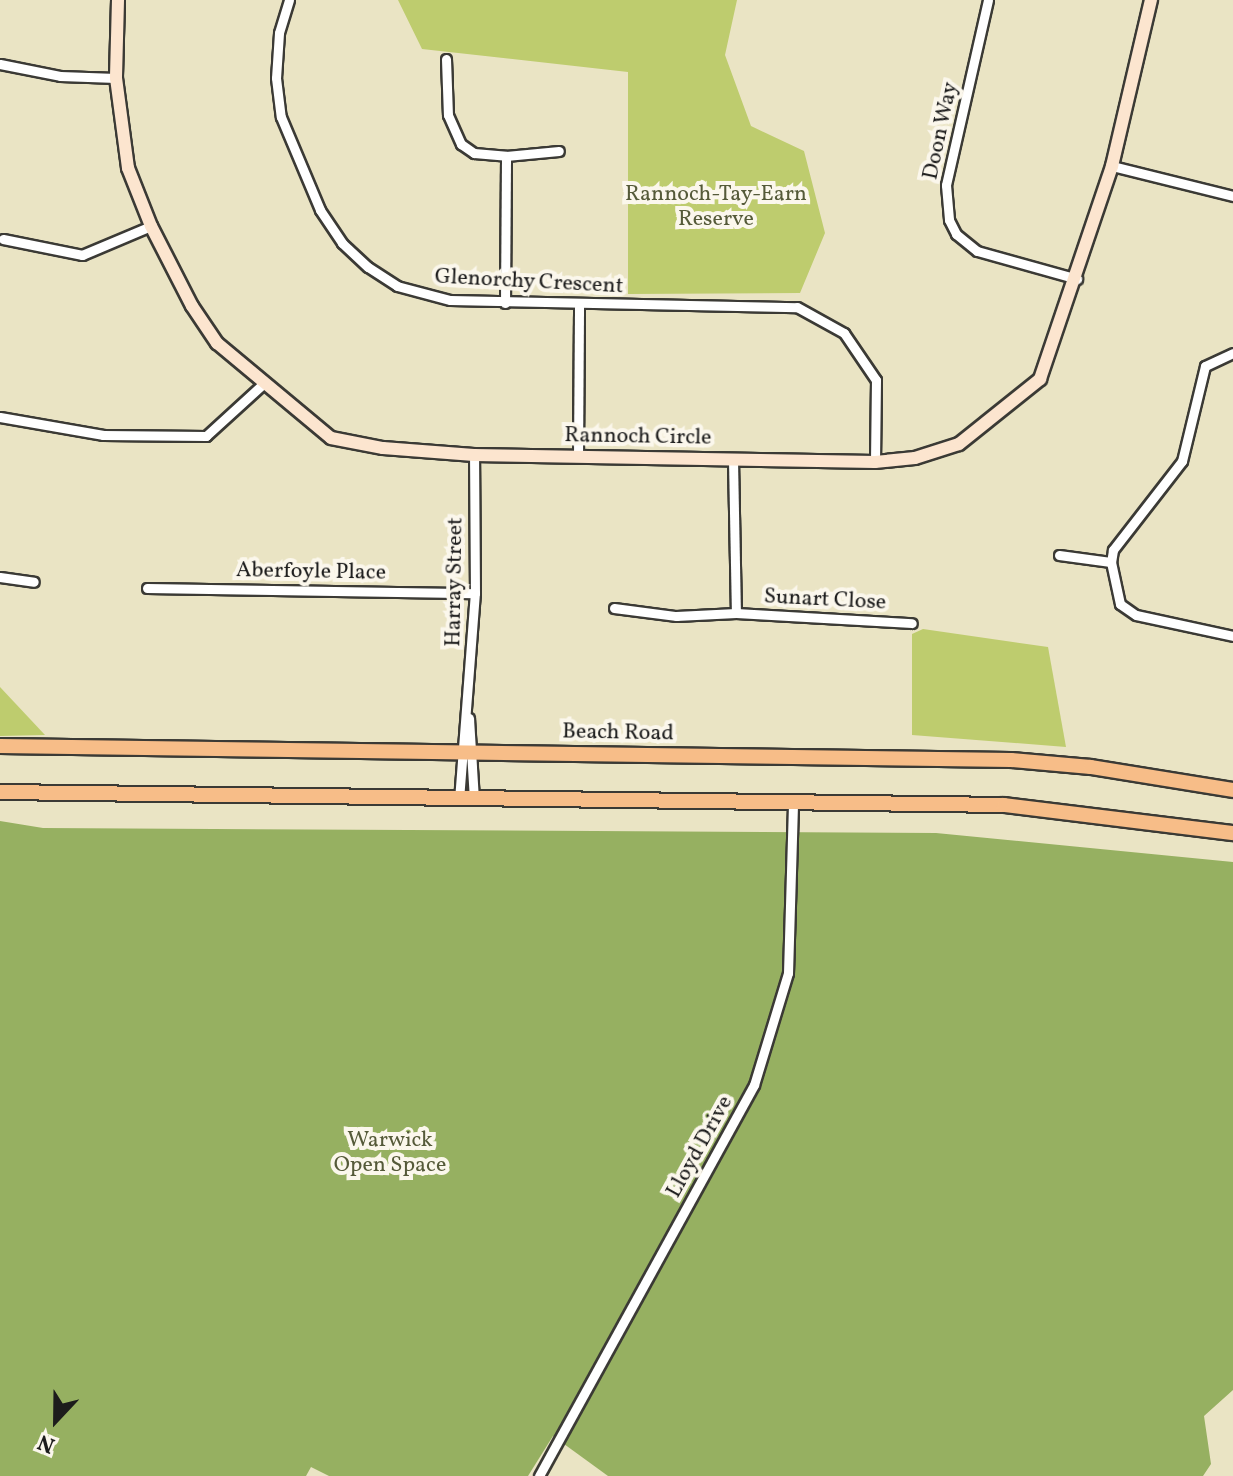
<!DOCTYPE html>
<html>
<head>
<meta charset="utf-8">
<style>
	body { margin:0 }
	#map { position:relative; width:1233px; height:1476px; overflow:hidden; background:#eae4c4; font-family:Vollkorn,serif }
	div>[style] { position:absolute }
	.green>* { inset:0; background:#becc6e }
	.forest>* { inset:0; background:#96b061 }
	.roads { filter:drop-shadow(2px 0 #3b3a35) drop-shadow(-2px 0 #3b3a35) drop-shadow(0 2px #3b3a35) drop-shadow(0 -2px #3b3a35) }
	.street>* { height:9px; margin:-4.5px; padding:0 4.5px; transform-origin:4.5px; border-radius:4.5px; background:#fff }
	.secondary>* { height:12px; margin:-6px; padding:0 6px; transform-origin:6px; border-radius:6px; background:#fce5cf }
	.primary>* { height:14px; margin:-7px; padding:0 7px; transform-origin:7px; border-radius:7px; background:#f7bd88 }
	span { translate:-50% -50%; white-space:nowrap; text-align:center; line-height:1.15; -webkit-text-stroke:8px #fbf7ec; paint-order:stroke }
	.street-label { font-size:22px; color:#1c1c1c }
	.park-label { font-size:22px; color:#555a39 }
	.north { position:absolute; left:16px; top:1380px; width:80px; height:80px; -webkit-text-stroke:6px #fbf7ec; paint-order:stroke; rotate:202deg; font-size:22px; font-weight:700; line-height:32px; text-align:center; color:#1c1c1c }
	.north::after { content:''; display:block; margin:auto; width:28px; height:36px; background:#1c1c1c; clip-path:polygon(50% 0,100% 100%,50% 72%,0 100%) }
</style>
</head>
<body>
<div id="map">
	<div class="green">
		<i style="clip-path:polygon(398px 0,737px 0,725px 55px,751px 126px,804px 151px,825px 233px,800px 293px,628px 294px,628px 72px,422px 49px)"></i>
		<i style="clip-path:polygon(923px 629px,1048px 647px,1066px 747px,912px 735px,912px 634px)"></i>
		<i style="clip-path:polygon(0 687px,45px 735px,0 736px)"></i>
	</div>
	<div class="forest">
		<i style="clip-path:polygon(0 821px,43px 828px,936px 833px,1233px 862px,1233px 1390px,1204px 1416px,1211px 1464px,1203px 1476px,608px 1476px,553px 1436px,528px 1476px,329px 1476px,311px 1467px,306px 1476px,0 1476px)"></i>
	</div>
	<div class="roads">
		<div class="street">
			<i style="left:289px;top:0;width:34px;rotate:107deg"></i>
			<i style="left:279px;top:33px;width:45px;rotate:93.8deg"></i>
			<i style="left:276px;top:78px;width:39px;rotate:83deg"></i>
			<i style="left:281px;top:117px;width:101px;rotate:67.2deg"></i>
			<i style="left:320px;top:210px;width:40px;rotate:56deg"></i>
			<i style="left:342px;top:243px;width:35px;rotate:43deg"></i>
			<i style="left:368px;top:267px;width:35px;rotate:33deg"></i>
			<i style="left:397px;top:286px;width:55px;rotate:14.8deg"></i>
			<i style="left:450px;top:300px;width:347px;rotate:1.2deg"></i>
			<i style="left:797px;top:307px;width:54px;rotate:29deg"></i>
			<i style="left:844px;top:333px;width:57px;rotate:55.8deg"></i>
			<i style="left:876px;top:380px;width:82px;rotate:90.7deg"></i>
			<i style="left:988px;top:0;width:190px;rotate:102.8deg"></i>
			<i style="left:946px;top:185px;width:35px;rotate:85deg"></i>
			<i style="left:949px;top:220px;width:16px;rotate:63deg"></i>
			<i style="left:956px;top:234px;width:27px;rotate:39deg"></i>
			<i style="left:977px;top:251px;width:104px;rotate:15.6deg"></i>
			<i style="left:446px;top:59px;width:56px;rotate:88deg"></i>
			<i style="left:448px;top:115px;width:32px;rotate:66deg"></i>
			<i style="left:461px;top:144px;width:16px;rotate:35deg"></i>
			<i style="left:474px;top:153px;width:32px;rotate:5deg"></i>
			<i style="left:506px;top:156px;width:53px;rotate:-5.4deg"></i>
			<i style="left:0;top:64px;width:61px;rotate:11.3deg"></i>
			<i style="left:60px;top:76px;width:56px;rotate:2deg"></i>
			<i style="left:1112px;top:166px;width:125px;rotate:13.9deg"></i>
			<i style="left:3px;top:239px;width:81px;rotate:11.4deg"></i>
			<i style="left:82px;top:255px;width:75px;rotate:-22.8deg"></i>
			<i style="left:505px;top:303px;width:147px;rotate:-89.6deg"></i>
			<i style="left:1233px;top:353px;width:31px;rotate:155deg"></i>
			<i style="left:1205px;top:366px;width:98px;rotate:103.6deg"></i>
			<i style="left:1182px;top:461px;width:113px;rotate:127.8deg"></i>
			<i style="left:1113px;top:550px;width:12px;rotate:99deg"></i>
			<i style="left:1111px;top:562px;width:43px;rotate:77.9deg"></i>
			<i style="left:1120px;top:604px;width:19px;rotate:35deg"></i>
			<i style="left:1136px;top:615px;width:99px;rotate:12.2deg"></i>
			<i style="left:0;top:417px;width:105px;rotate:9.9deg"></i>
			<i style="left:103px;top:435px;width:103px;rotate:0.6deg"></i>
			<i style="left:206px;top:436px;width:77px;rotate:-42.4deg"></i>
			<i style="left:578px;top:455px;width:149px;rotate:-89.6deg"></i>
			<i style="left:733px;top:460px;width:153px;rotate:88.9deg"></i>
			<i style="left:1059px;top:555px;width:52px;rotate:7.7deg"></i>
			<i style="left:0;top:577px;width:34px;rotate:8deg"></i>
			<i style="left:147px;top:588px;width:328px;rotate:0.9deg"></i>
			<i style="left:614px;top:608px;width:63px;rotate:7.4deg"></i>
			<i style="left:676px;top:616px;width:60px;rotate:-2.9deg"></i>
			<i style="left:736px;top:613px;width:176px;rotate:3.3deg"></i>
			<i style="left:469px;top:718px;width:82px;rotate:86.5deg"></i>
			<i style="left:459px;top:800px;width:208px;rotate:-85.6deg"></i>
			<i style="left:475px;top:593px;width:138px;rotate:-90.4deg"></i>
			<i style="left:539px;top:1476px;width:446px;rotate:-61.2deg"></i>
			<i style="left:754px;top:1085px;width:117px;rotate:-73.1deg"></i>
			<i style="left:788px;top:973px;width:169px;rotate:-88.3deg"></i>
		</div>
		<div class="secondary">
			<i style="left:118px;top:0;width:78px;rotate:91.5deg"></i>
			<i style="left:116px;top:78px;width:91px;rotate:82.4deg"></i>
			<i style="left:128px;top:168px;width:62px;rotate:68.4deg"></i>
			<i style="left:151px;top:226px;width:90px;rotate:62.9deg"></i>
			<i style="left:192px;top:306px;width:45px;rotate:56deg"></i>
			<i style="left:217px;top:343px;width:148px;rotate:39.8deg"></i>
			<i style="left:331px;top:438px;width:53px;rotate:10.9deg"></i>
			<i style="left:383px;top:448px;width:91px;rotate:4.4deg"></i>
			<i style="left:474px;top:455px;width:401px;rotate:1deg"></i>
			<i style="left:875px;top:462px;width:40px;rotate:-5.7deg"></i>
			<i style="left:915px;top:458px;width:46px;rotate:-17.7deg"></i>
			<i style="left:959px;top:444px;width:104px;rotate:-38.7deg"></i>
			<i style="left:1040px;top:379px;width:225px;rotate:-71.3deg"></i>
			<i style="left:1112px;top:166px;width:171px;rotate:-76.8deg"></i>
		</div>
		<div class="primary">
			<i style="left:0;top:746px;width:1011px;rotate:0.79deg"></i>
			<i style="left:1011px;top:760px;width:80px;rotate:5deg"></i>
			<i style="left:1091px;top:767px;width:144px;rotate:9.2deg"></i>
			<i style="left:0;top:792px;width:1004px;rotate:0.74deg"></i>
			<i style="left:1004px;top:805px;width:231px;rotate:7deg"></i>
		</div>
	</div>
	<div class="street-label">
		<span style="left:941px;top:131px;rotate:-78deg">Doon Way</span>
		<span style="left:529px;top:282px;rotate:3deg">Glenorchy Crescent</span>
		<span style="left:638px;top:437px;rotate:1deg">Rannoch Circle</span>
		<span style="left:311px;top:572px;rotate:1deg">Aberfoyle Place</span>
		<span style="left:455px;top:582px;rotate:-89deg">Harray Street</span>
		<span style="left:825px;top:600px;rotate:3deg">Sunart Close</span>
		<span style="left:618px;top:733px;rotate:1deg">Beach Road</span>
		<span style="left:700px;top:1147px;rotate:-61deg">Lloyd Drive</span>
	</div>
	<div class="park-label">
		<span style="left:716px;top:207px">Rannoch-Tay-Earn<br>Reserve</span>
		<span style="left:390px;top:1153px">Warwick<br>Open Space</span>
	</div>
	<div class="north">N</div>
</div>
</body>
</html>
